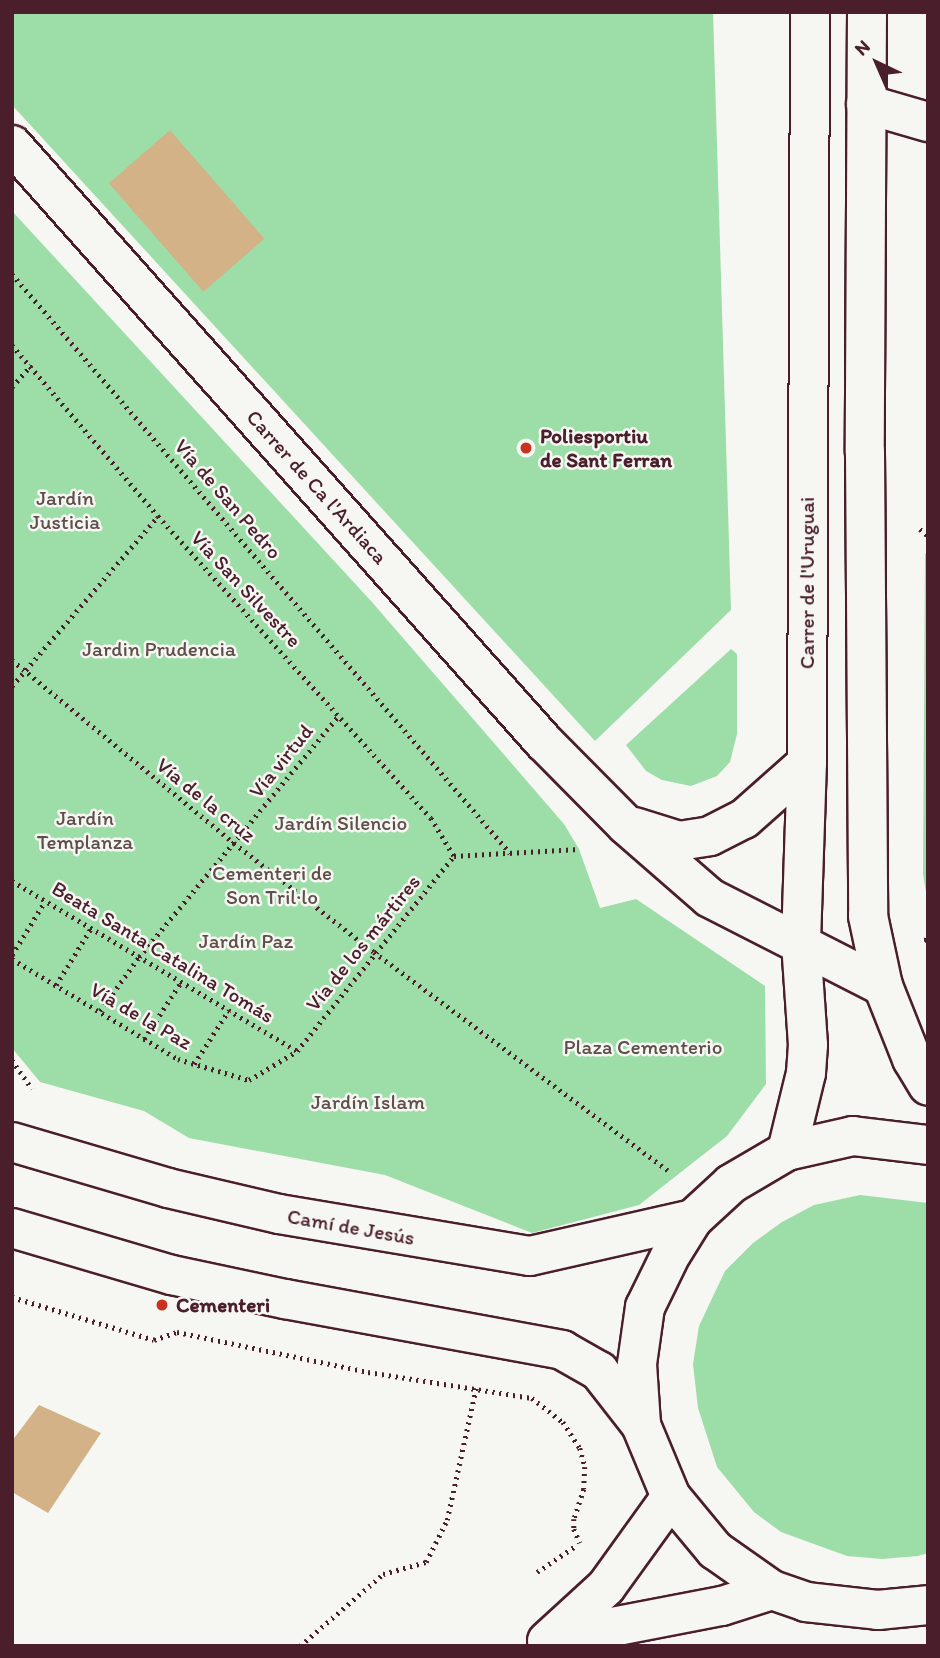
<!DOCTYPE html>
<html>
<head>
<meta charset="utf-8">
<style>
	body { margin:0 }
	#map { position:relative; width:940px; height:1658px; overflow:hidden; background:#f6f6f2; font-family:Itim,sans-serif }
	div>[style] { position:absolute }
	.green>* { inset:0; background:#9ddea8 }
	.building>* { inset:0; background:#d2b286; transform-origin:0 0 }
	.path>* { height:4.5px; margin-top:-2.25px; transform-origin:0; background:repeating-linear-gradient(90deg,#4a1f2b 0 2px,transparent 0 7px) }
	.roads { filter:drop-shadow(2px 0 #4a1f2b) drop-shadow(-2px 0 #4a1f2b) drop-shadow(0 2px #4a1f2b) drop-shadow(0 -2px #4a1f2b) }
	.minor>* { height:38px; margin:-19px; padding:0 19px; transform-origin:19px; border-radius:19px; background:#f6f6f2 }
	.major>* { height:38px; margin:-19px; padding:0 19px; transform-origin:19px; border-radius:19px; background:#f6f6f2 }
	.dots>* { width:19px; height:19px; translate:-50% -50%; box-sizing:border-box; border:4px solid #f6f6f2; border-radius:50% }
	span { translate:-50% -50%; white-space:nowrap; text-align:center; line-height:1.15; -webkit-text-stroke:5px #f6f6f2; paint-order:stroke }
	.poi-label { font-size:21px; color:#4a1f2b; font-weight:700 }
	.left { translate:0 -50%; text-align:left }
	.street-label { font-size:21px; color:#4a1f2b }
	.park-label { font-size:21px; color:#5f4f4a }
	.frame { position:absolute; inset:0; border:14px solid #4a1f2b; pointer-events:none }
	.north { position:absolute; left:842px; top:28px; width:70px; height:70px; -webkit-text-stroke:5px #f6f6f2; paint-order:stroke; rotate:316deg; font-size:19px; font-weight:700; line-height:28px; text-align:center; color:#4a1f2b }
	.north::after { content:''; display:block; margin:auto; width:24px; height:32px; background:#4a1f2b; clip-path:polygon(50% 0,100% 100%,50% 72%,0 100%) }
</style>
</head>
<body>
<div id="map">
	<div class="green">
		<i style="clip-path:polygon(12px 12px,713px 12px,731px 610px,595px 741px,12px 105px)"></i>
		<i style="clip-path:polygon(12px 211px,371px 601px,564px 824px,579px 849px,600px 908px,636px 899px,765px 986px,766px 1084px,727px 1136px,639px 1205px,532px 1233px,385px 1175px,189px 1138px,144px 1111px,40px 1082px,12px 1048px)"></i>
		<i style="clip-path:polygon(925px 553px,928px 556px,928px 905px,923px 874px)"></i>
		<i style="clip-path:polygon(731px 649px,737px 654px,737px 734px,730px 762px,717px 776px,691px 786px,662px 780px,646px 771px,626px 745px)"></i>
		<i style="clip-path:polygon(860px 1195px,928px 1203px,928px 1553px,918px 1556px,882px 1559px,847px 1556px,781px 1532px,754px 1512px,717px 1467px,698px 1408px,693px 1364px,699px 1326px,725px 1271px,753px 1243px,782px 1222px,814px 1205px)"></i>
	</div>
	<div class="building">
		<i style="left:170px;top:130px;width:144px;height:81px;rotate:49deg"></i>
		<i style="clip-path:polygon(39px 1405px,101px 1433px,48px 1513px,12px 1492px,12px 1441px)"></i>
	</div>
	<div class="path">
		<i style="left:12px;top:274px;width:764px;rotate:49.3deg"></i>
		<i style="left:12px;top:345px;width:225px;rotate:49.5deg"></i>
		<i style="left:158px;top:516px;width:407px;rotate:47.9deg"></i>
		<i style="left:431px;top:818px;width:44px;rotate:58.8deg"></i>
		<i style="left:12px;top:387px;width:29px;rotate:-49deg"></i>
		<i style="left:920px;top:529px;width:11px;rotate:41deg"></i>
		<i style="left:12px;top:660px;width:288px;rotate:39.5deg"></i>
		<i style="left:234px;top:843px;width:177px;rotate:37.9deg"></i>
		<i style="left:374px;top:952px;width:366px;rotate:36.6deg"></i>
		<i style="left:12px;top:686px;width:224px;rotate:-49.3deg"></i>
		<i style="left:454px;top:856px;width:125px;rotate:-3.2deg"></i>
		<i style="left:12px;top:881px;width:332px;rotate:30.8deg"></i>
		<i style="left:924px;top:940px;width:4px;rotate:-14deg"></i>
		<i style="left:12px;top:955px;width:63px;rotate:-58.6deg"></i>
		<i style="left:12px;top:959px;width:194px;rotate:31.1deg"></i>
		<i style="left:178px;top:1059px;width:74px;rotate:16.5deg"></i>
		<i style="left:249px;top:1080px;width:56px;rotate:-31.1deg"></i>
		<i style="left:297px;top:1051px;width:250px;rotate:-51.2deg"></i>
		<i style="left:56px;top:985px;width:67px;rotate:-58.4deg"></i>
		<i style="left:100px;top:1011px;width:67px;rotate:-54.2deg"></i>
		<i style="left:139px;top:957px;width:315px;rotate:-50.4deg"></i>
		<i style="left:144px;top:1039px;width:68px;rotate:-57deg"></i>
		<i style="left:12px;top:1060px;width:35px;rotate:55deg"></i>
		<i style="left:194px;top:1064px;width:64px;rotate:-57.1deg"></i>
		<i style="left:12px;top:1297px;width:148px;rotate:16.8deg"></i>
		<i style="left:154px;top:1340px;width:24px;rotate:-19deg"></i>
		<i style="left:177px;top:1332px;width:195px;rotate:11.8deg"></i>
		<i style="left:368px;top:1372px;width:166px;rotate:9deg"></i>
		<i style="left:532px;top:1398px;width:39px;rotate:38deg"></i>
		<i style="left:563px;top:1422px;width:31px;rotate:57deg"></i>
		<i style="left:580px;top:1448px;width:20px;rotate:75deg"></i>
		<i style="left:585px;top:1467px;width:22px;rotate:93deg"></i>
		<i style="left:584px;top:1489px;width:32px;rotate:108deg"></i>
		<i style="left:574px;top:1519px;width:10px;rotate:90deg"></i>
		<i style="left:574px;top:1529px;width:15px;rotate:67deg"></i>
		<i style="left:537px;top:1572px;width:48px;rotate:-34deg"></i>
		<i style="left:300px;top:1646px;width:110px;rotate:-40.9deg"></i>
		<i style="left:383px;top:1574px;width:45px;rotate:-15.6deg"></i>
		<i style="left:426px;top:1562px;width:47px;rotate:-63.4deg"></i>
		<i style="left:447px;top:1520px;width:135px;rotate:-77.6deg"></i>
	</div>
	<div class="roads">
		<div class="minor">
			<i style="left:867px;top:12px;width:440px;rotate:90.3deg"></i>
			<i style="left:865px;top:452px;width:464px;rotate:89.6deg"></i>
			<i style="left:868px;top:916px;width:72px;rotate:77.9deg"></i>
			<i style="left:883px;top:986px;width:79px;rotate:68.3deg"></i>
			<i style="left:912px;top:1059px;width:31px;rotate:59deg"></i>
			<i style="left:866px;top:104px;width:65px;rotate:16.2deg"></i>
			<i style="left:12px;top:145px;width:800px;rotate:48.3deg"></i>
			<i style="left:544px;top:742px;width:117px;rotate:45.3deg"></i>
			<i style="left:626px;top:825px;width:111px;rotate:41deg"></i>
			<i style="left:710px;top:898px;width:194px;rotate:27deg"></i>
			<i style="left:634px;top:827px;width:47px;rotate:17.3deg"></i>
			<i style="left:679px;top:841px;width:31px;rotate:-9deg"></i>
			<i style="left:710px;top:836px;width:38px;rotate:-27deg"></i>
			<i style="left:744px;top:819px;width:84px;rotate:-41.6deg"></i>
			<i style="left:787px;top:1151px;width:80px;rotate:-76.3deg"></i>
			<i style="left:806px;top:1073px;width:28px;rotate:-86deg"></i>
			<i style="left:808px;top:1045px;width:103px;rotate:-93.9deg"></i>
			<i style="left:801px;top:942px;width:179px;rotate:-88.1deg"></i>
			<i style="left:807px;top:763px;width:751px;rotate:-89.77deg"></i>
			<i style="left:550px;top:1639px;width:175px;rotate:-10.9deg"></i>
			<i style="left:722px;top:1606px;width:52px;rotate:-17.7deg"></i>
			<i style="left:547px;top:1641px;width:80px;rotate:-42.5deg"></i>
			<i style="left:606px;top:1587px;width:111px;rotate:-54.2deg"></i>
		</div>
		<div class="major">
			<i style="left:12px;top:1142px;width:163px;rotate:16.4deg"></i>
			<i style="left:168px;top:1188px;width:114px;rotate:13.2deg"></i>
			<i style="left:279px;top:1214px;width:254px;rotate:9.5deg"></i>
			<i style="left:530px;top:1256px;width:167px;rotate:-12.8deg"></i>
			<i style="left:928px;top:1145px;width:76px;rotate:-173.2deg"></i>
			<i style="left:853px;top:1136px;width:68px;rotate:167.2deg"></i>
			<i style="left:787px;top:1151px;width:65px;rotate:149.5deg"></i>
			<i style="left:731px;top:1184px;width:52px;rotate:137.4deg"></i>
			<i style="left:693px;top:1219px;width:39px;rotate:122deg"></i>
			<i style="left:672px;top:1252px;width:61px;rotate:116.1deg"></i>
			<i style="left:645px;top:1307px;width:58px;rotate:98deg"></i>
			<i style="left:637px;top:1364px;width:61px;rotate:86.2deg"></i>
			<i style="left:641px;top:1425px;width:78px;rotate:67.4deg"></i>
			<i style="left:671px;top:1497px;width:69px;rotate:50.3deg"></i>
			<i style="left:715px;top:1550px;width:70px;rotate:35.1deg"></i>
			<i style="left:772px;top:1590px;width:36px;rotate:19deg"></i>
			<i style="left:806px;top:1602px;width:72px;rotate:6.3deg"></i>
			<i style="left:878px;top:1610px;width:50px;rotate:-5.7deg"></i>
			<i style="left:12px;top:1228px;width:167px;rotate:16.4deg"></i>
			<i style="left:172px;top:1275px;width:116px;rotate:12deg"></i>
			<i style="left:285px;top:1299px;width:282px;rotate:10.4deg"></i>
			<i style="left:562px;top:1350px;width:43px;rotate:29.6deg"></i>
			<i style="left:599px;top:1371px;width:68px;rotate:52.1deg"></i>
		</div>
	</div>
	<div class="dots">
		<i style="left:526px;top:448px;background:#c8321e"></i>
		<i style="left:162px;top:1305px;background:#c8321e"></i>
	</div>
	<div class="poi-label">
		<span class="left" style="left:540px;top:448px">Poliesportiu<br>de Sant Ferran</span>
		<span class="left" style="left:176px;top:1305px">Cementeri</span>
	</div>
	<div class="street-label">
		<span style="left:317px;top:487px;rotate:48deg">Carrer de Ca l'Ardiaca</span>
		<span style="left:228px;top:499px;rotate:49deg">Vía de San Pedro</span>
		<span style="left:807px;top:583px;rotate:-90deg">Carrer de l'Uruguai</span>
		<span style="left:246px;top:589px;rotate:47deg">Vía San Silvestre</span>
		<span style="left:281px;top:761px;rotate:-51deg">Vía virtud</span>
		<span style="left:206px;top:800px;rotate:39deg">Vía de la cruz</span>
		<span style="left:363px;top:943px;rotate:-51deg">Vía de los mártires</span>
		<span style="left:163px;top:952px;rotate:31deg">Beata Santa Catalina Tomás</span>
		<span style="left:141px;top:1016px;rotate:30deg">Vía de la Paz</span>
		<span style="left:351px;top:1227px;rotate:10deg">Camí de Jesús</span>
	</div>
	<div class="park-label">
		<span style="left:65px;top:510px">Jardín<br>Justicia</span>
		<span style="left:159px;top:649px">Jardin Prudencia</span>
		<span style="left:85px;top:830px">Jardín<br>Templanza</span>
		<span style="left:341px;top:823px">Jardín Silencio</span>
		<span style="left:272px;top:885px">Cementeri de<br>Son Tril·lo</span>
		<span style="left:246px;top:941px">Jardín Paz</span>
		<span style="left:643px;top:1047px">Plaza Cementerio</span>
		<span style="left:368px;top:1102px">Jardín Islam</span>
	</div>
	<div class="frame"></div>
	<div class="north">N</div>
</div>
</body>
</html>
